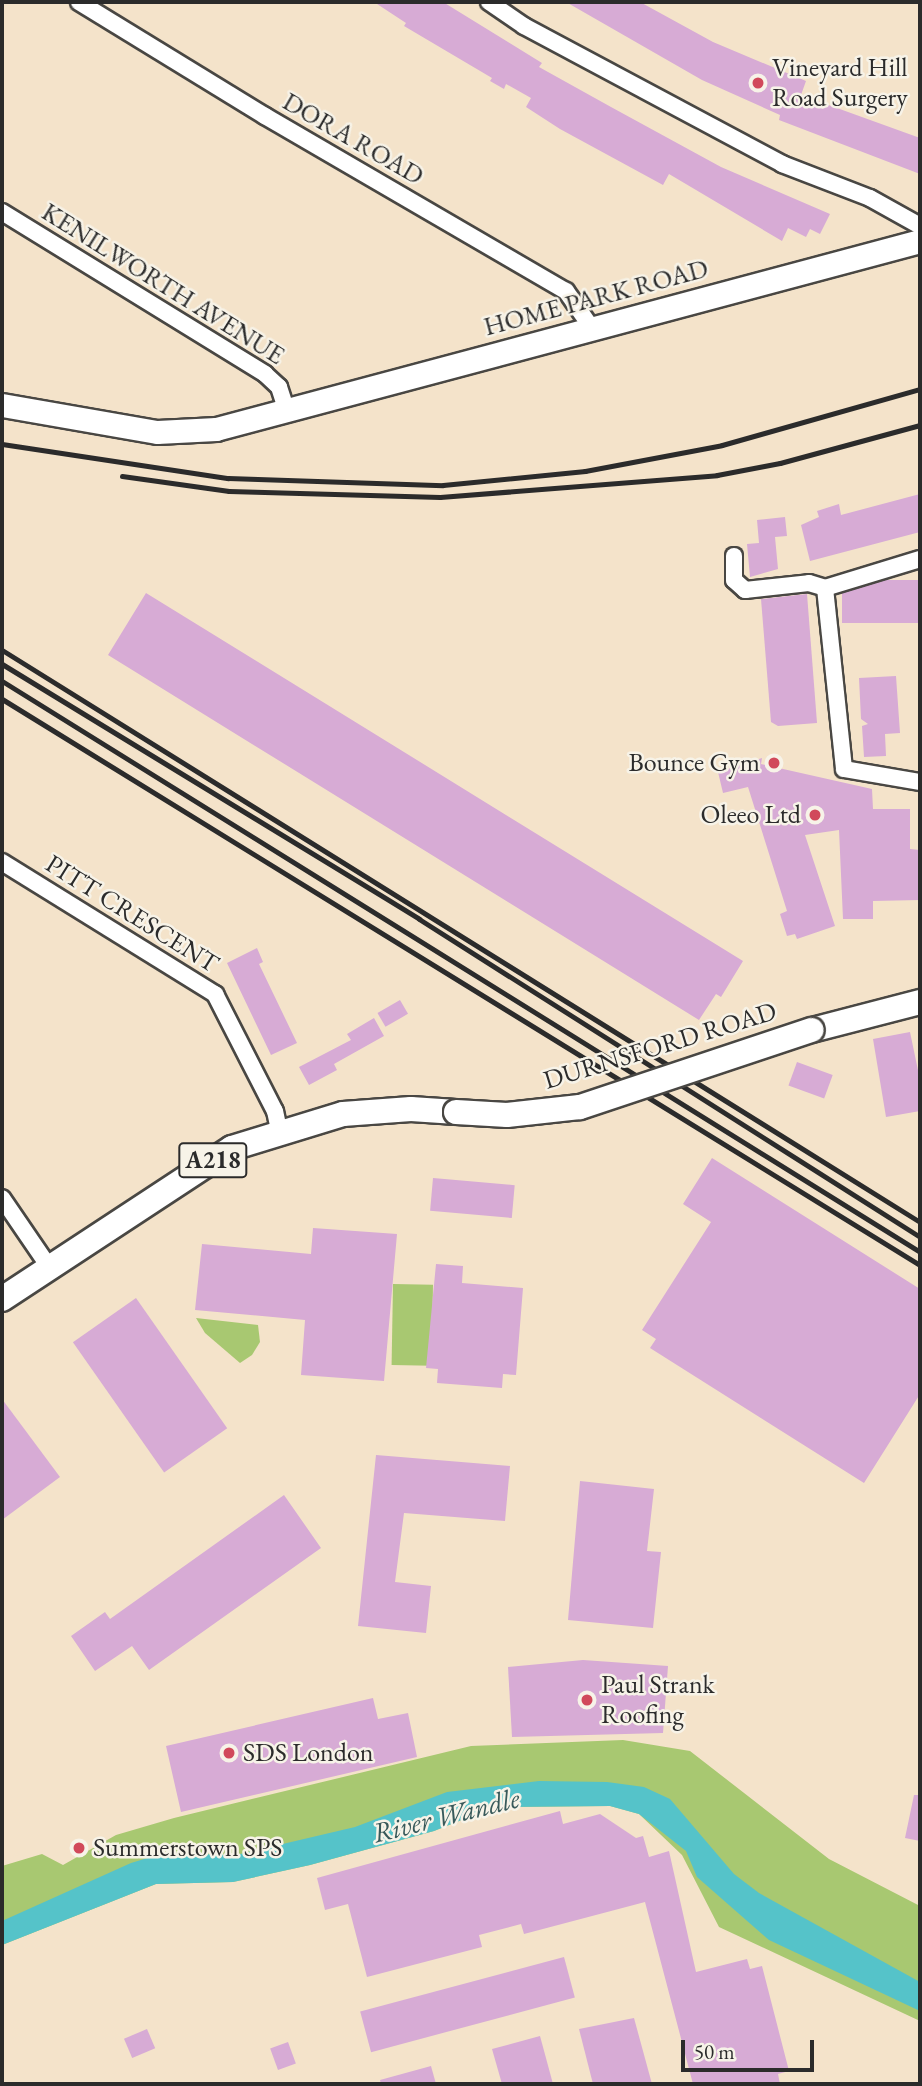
<!DOCTYPE html>
<html>
<head>
<meta charset="utf-8">
<style>
	body { margin:0 }
	#map { position:relative; width:922px; height:2086px; overflow:hidden; background:#f4e3ca; font-family:"EB Garamond",serif }
	div>[style] { position:absolute }
	.green>* { inset:0; background:#a8c871; transform-origin:0 0 }
	.water>* { inset:0; background:#55c3c9 }
	.building>* { inset:0; background:#d7abd5; transform-origin:0 0 }
	.roads { filter:drop-shadow(2px 0 #494743) drop-shadow(-2px 0 #494743) drop-shadow(0 2px #494743) drop-shadow(0 -2px #494743) }
	.street>* { height:16px; margin:-8px; padding:0 8px; transform-origin:8px; border-radius:8px; background:#fff }
	.secondary>* { height:23px; margin:-11.5px; padding:0 11.5px; transform-origin:11.5px; border-radius:11.5px; background:#fff }
	.primary>* { height:24px; margin:-12px; padding:0 12px; transform-origin:12px; border-radius:12px; background:#fff }
	.rail>* { height:5px; margin:-2.5px; padding:0 2.5px; transform-origin:2.5px; border-radius:2.5px; background:#2b2b2b }
	.bridges { filter:drop-shadow(2px 0 #494743) drop-shadow(-2px 0 #494743) drop-shadow(0 2px #494743) drop-shadow(0 -2px #494743) }
	.primary-bridge>* { height:24px; margin:-12px; padding:0 12px; transform-origin:12px; border-radius:12px; background:#fff }
	.dots>* { width:19px; height:19px; translate:-50% -50%; box-sizing:border-box; border:4px solid #f7f3e8; border-radius:50% }
	span { translate:-50% -50%; white-space:nowrap; text-align:center; line-height:1.15; -webkit-text-stroke:5px #f7f3e8; paint-order:stroke }
	.shield-label span { padding:2px 5px; background:#f7f3e8; border:2px solid; border-radius:5px; -webkit-text-stroke-width:0 }
	.shield-label { font-size:24px; color:#2b2b2b; font-weight:700 }
	.poi-label { font-size:26px; color:#2b2b2b }
	.left { translate:0 -50%; text-align:left }
	.right { translate:-100% -50%; text-align:right }
	.street-label { font-size:26px; color:#2b2b2b }
	.water-label { font-size:28px; color:#38595a; font-style:italic }
	.frame { position:absolute; inset:0; border:4px solid #2b2b2b; pointer-events:none }
	.scale { position:absolute; left:681px; top:2040px; width:133px; height:32px; box-sizing:border-box; border:4px solid #2b2b2b; border-top:0; padding-left:9px; font-size:21px; line-height:24px; white-space:nowrap; color:#2b2b2b; -webkit-text-stroke:5px #f7f3e8; paint-order:stroke }
</style>
</head>
<body>
<div id="map">
	<div class="green">
		<i style="left:393px;top:1284px;width:40px;height:81px;rotate:1deg"></i>
		<i style="clip-path:polygon(196px 1318px,258px 1325px,260px 1342px,252px 1355px,240px 1363px,205px 1333px)"></i>
		<i style="clip-path:polygon(623px 1740px,690px 1751px,829px 1859px,920px 1906px,920px 2021px,719px 1927px,682px 1855px,639px 1814px,610px 1806px,494px 1807px,434px 1831px,310px 1865px,233px 1882px,156px 1884px,2px 1945px,2px 1866px,42px 1854px,63px 1865px,116px 1835px,174px 1818px,471px 1746px)"></i>
	</div>
	<div class="water">
		<i style="clip-path:polygon(539px 1781px,607px 1782px,644px 1787px,670px 1799px,734px 1874px,759px 1893px,920px 1982px,920px 2011px,769px 1940px,697px 1877px,686px 1851px,639px 1814px,610px 1806px,494px 1807px,434px 1831px,310px 1865px,233px 1882px,156px 1884px,2px 1945px,2px 1921px,131px 1863px,164px 1853px,236px 1855px,355px 1827px,447px 1792px)"></i>
	</div>
	<div class="building">
		<i style="clip-path:polygon(374px 2px,443px 2px,542px 63px,539px 67px,611px 107px,721px 167px,830px 214px,820px 234px,810px 229px,806px 237px,788px 228px,782px 241px,669px 174px,663px 185px,560px 129px,526px 107px,531px 98px,506px 84px,504px 89px,490px 81px,492px 78px,404px 26px,406px 23px)"></i>
		<i style="clip-path:polygon(566px 2px,640px 2px,713px 42px,806px 81px,801px 95px,920px 138px,920px 174px,779px 120px,780px 115px,702px 80px)"></i>
		<i style="clip-path:polygon(920px 494px,920px 532px,810px 561px,801px 525px,819px 517px,817px 511px,839px 504px,841px 515px)"></i>
		<i style="clip-path:polygon(785px 517px,787px 536px,775px 537px,778px 569px,750px 577px,747px 544px,759px 543px,757px 520px)"></i>
		<i style="left:920px;top:580px;width:43px;height:78px;rotate:90deg"></i>
		<i style="clip-path:polygon(146px 593px,743px 961px,721px 997px,716px 994px,699px 1020px,108px 655px)"></i>
		<i style="clip-path:polygon(807px 594px,817px 723px,778px 726px,771px 722px,761px 599px)"></i>
		<i style="clip-path:polygon(896px 676px,900px 733px,885px 734px,886px 756px,864px 757px,862px 726px,868px 724px,861px 719px,859px 678px)"></i>
		<i style="clip-path:polygon(762px 758px,761px 764px,872px 789px,873px 809px,910px 809px,910px 849px,920px 850px,920px 900px,873px 901px,873px 919px,843px 919px,839px 830px,805px 835px,835px 926px,797px 939px,795px 934px,787px 936px,780px 914px,787px 911px,748px 787px,723px 793px,718px 772px)"></i>
		<i style="clip-path:polygon(257px 948px,263px 962px,259px 964px,297px 1043px,271px 1055px,227px 963px)"></i>
		<i style="left:400px;top:1000px;width:16px;height:26px;rotate:60deg"></i>
		<i style="clip-path:polygon(374px 1018px,384px 1036px,334px 1064px,337px 1070px,309px 1085px,299px 1067px,351px 1040px,347px 1034px)"></i>
		<i style="clip-path:polygon(910px 1032px,920px 1080px,920px 1111px,886px 1117px,873px 1039px)"></i>
		<i style="left:797px;top:1062px;width:38px;height:25px;rotate:20deg"></i>
		<i style="clip-path:polygon(712px 1158px,920px 1289px,920px 1394px,864px 1483px,650px 1348px,656px 1339px,642px 1330px,711px 1222px,683px 1204px)"></i>
		<i style="left:433px;top:1178px;width:82px;height:33px;rotate:5deg"></i>
		<i style="clip-path:polygon(313px 1228px,397px 1234px,384px 1381px,301px 1375px,305px 1320px,195px 1310px,202px 1244px,311px 1254px)"></i>
		<i style="clip-path:polygon(436px 1264px,463px 1266px,462px 1283px,523px 1288px,516px 1375px,503px 1374px,502px 1388px,437px 1383px,438px 1369px,426px 1368px)"></i>
		<i style="left:136px;top:1298px;width:159px;height:77px;rotate:55deg"></i>
		<i style="clip-path:polygon(2px 1399px,60px 1477px,2px 1520px)"></i>
		<i style="clip-path:polygon(376px 1455px,510px 1466px,505px 1521px,404px 1513px,395px 1582px,431px 1586px,426px 1633px,358px 1626px)"></i>
		<i style="clip-path:polygon(580px 1481px,654px 1489px,647px 1551px,661px 1552px,653px 1628px,568px 1620px)"></i>
		<i style="clip-path:polygon(284px 1495px,321px 1548px,149px 1670px,132px 1646px,95px 1671px,71px 1636px,105px 1612px,110px 1619px)"></i>
		<i style="clip-path:polygon(583px 1660px,668px 1666px,663px 1733px,512px 1737px,508px 1667px)"></i>
		<i style="clip-path:polygon(373px 1698px,378px 1719px,408px 1713px,417px 1757px,181px 1812px,166px 1746px)"></i>
		<i style="clip-path:polygon(914px 1795px,920px 1795px,920px 1841px,905px 1838px)"></i>
		<i style="clip-path:polygon(560px 1811px,563px 1824px,600px 1814px,636px 1838px,643px 1836px,649px 1857px,669px 1851px,696px 1972px,747px 1959px,750px 1969px,762px 1966px,789px 2071px,778px 2074px,780px 2084px,693px 2084px,645px 1902px,524px 1934px,521px 1924px,479px 1935px,482px 1947px,367px 1977px,348px 1904px,325px 1910px,317px 1878px)"></i>
		<i style="left:564px;top:1957px;width:42px;height:211px;rotate:75deg"></i>
		<i style="clip-path:polygon(634px 2018px,652px 2084px,593px 2084px,579px 2029px)"></i>
		<i style="left:147px;top:2029px;width:21px;height:25px;rotate:67deg"></i>
		<i style="clip-path:polygon(540px 2036px,553px 2084px,502px 2084px,492px 2049px)"></i>
		<i style="left:288px;top:2042px;width:23px;height:19px;rotate:70deg"></i>
		<i style="clip-path:polygon(431px 2066px,436px 2084px,381px 2084px,380px 2080px)"></i>
	</div>
	<div class="roads">
		<div class="street">
			<i style="left:79px;top:2px;width:218px;rotate:31.5deg"></i>
			<i style="left:265px;top:116px;width:348px;rotate:30.2deg"></i>
			<i style="left:566px;top:291px;width:44px;rotate:55.2deg"></i>
			<i style="left:489px;top:2px;width:42px;rotate:34.4deg"></i>
			<i style="left:524px;top:26px;width:293px;rotate:28.1deg"></i>
			<i style="left:782px;top:164px;width:94px;rotate:21.1deg"></i>
			<i style="left:870px;top:198px;width:57px;rotate:29.2deg"></i>
			<i style="left:2px;top:212px;width:309px;rotate:31.6deg"></i>
			<i style="left:265px;top:374px;width:19px;rotate:43deg"></i>
			<i style="left:279px;top:387px;width:22px;rotate:72deg"></i>
			<i style="left:734px;top:556px;width:24px;rotate:90deg"></i>
			<i style="left:734px;top:580px;width:15px;rotate:42deg"></i>
			<i style="left:745px;top:590px;width:64px;rotate:-6.2deg"></i>
			<i style="left:809px;top:583px;width:17px;rotate:17deg"></i>
			<i style="left:920px;top:559px;width:99px;rotate:163deg"></i>
			<i style="left:825px;top:588px;width:182px;rotate:84deg"></i>
			<i style="left:844px;top:769px;width:77px;rotate:9.7deg"></i>
			<i style="left:2px;top:862px;width:251px;rotate:31.8deg"></i>
			<i style="left:215px;top:994px;width:131px;rotate:62.9deg"></i>
			<i style="left:275px;top:1111px;width:19px;rotate:78deg"></i>
			<i style="left:2px;top:1198px;width:83px;rotate:55.7deg"></i>
		</div>
		<div class="secondary">
			<i style="left:2px;top:405px;width:157px;rotate:9.9deg"></i>
			<i style="left:157px;top:432px;width:59px;rotate:-2.9deg"></i>
			<i style="left:216px;top:429px;width:729px;rotate:-14.95deg"></i>
		</div>
		<div class="primary">
			<i style="left:812px;top:1030px;width:112px;rotate:-14.5deg"></i>
			<i style="left:2px;top:1299px;width:275px;rotate:-33.3deg"></i>
			<i style="left:232px;top:1148px;width:116px;rotate:-17deg"></i>
			<i style="left:343px;top:1114px;width:68px;rotate:-4.2deg"></i>
			<i style="left:411px;top:1109px;width:45px;rotate:3.8deg"></i>
		</div>
	</div>
	<div class="rail">
		<i style="left:2px;top:444px;width:229px;rotate:8.6deg"></i>
		<i style="left:228px;top:478px;width:215px;rotate:1.9deg"></i>
		<i style="left:443px;top:485px;width:143px;rotate:-5.6deg"></i>
		<i style="left:585px;top:471px;width:139px;rotate:-10.7deg"></i>
		<i style="left:722px;top:445px;width:206px;rotate:-15.8deg"></i>
		<i style="left:122px;top:476px;width:108px;rotate:8deg"></i>
		<i style="left:229px;top:491px;width:211px;rotate:1.6deg"></i>
		<i style="left:440px;top:497px;width:278px;rotate:-4.5deg"></i>
		<i style="left:717px;top:475px;width:64px;rotate:-10.8deg"></i>
		<i style="left:780px;top:463px;width:145px;rotate:-15.2deg"></i>
		<i style="left:2px;top:650px;width:1082px;rotate:31.93deg"></i>
		<i style="left:2px;top:664px;width:489px;rotate:31.4deg"></i>
		<i style="left:419px;top:919px;width:593px;rotate:32.4deg"></i>
		<i style="left:2px;top:681px;width:1081px;rotate:31.88deg"></i>
		<i style="left:2px;top:699px;width:1078px;rotate:31.66deg"></i>
	</div>
	<div class="bridges">
		<div class="primary-bridge">
			<i style="left:456px;top:1112px;width:51px;rotate:3.4deg"></i>
			<i style="left:507px;top:1115px;width:73px;rotate:-6.3deg"></i>
			<i style="left:580px;top:1107px;width:244px;rotate:-18.4deg"></i>
		</div>
	</div>
	<div class="dots">
		<i style="left:758px;top:83px;background:#d1495b"></i>
		<i style="left:774px;top:763px;background:#d1495b"></i>
		<i style="left:815px;top:815px;background:#d1495b"></i>
		<i style="left:587px;top:1700px;background:#d1495b"></i>
		<i style="left:229px;top:1753px;background:#d1495b"></i>
		<i style="left:79px;top:1848px;background:#d1495b"></i>
	</div>
	<div class="shield-label">
		<span style="left:213px;top:1160px">A218</span>
	</div>
	<div class="poi-label">
		<span class="left" style="left:772px;top:83px">Vineyard Hill<br>Road Surgery</span>
		<span class="right" style="left:760px;top:763px">Bounce Gym</span>
		<span class="right" style="left:801px;top:815px">Oleeo Ltd</span>
		<span class="left" style="left:601px;top:1700px">Paul Strank<br>Roofing</span>
		<span class="left" style="left:243px;top:1753px">SDS London</span>
		<span class="left" style="left:93px;top:1848px">Summerstown SPS</span>
	</div>
	<div class="street-label">
		<span style="left:353px;top:139px;rotate:30deg">DORA ROAD</span>
		<span style="left:163px;top:284px;rotate:32deg">KENILWORTH AVENUE</span>
		<span style="left:596px;top:298px;rotate:-15deg">HOME PARK ROAD</span>
		<span style="left:132px;top:914px;rotate:32deg">PITT CRESCENT</span>
		<span style="left:660px;top:1046px;rotate:-17deg">DURNSFORD ROAD</span>
	</div>
	<div class="water-label">
		<span style="left:446px;top:1815px;rotate:-14deg">River Wandle</span>
	</div>
	<div class="frame"></div>
	<div class="scale">50 m</div>
</div>
</body>
</html>
